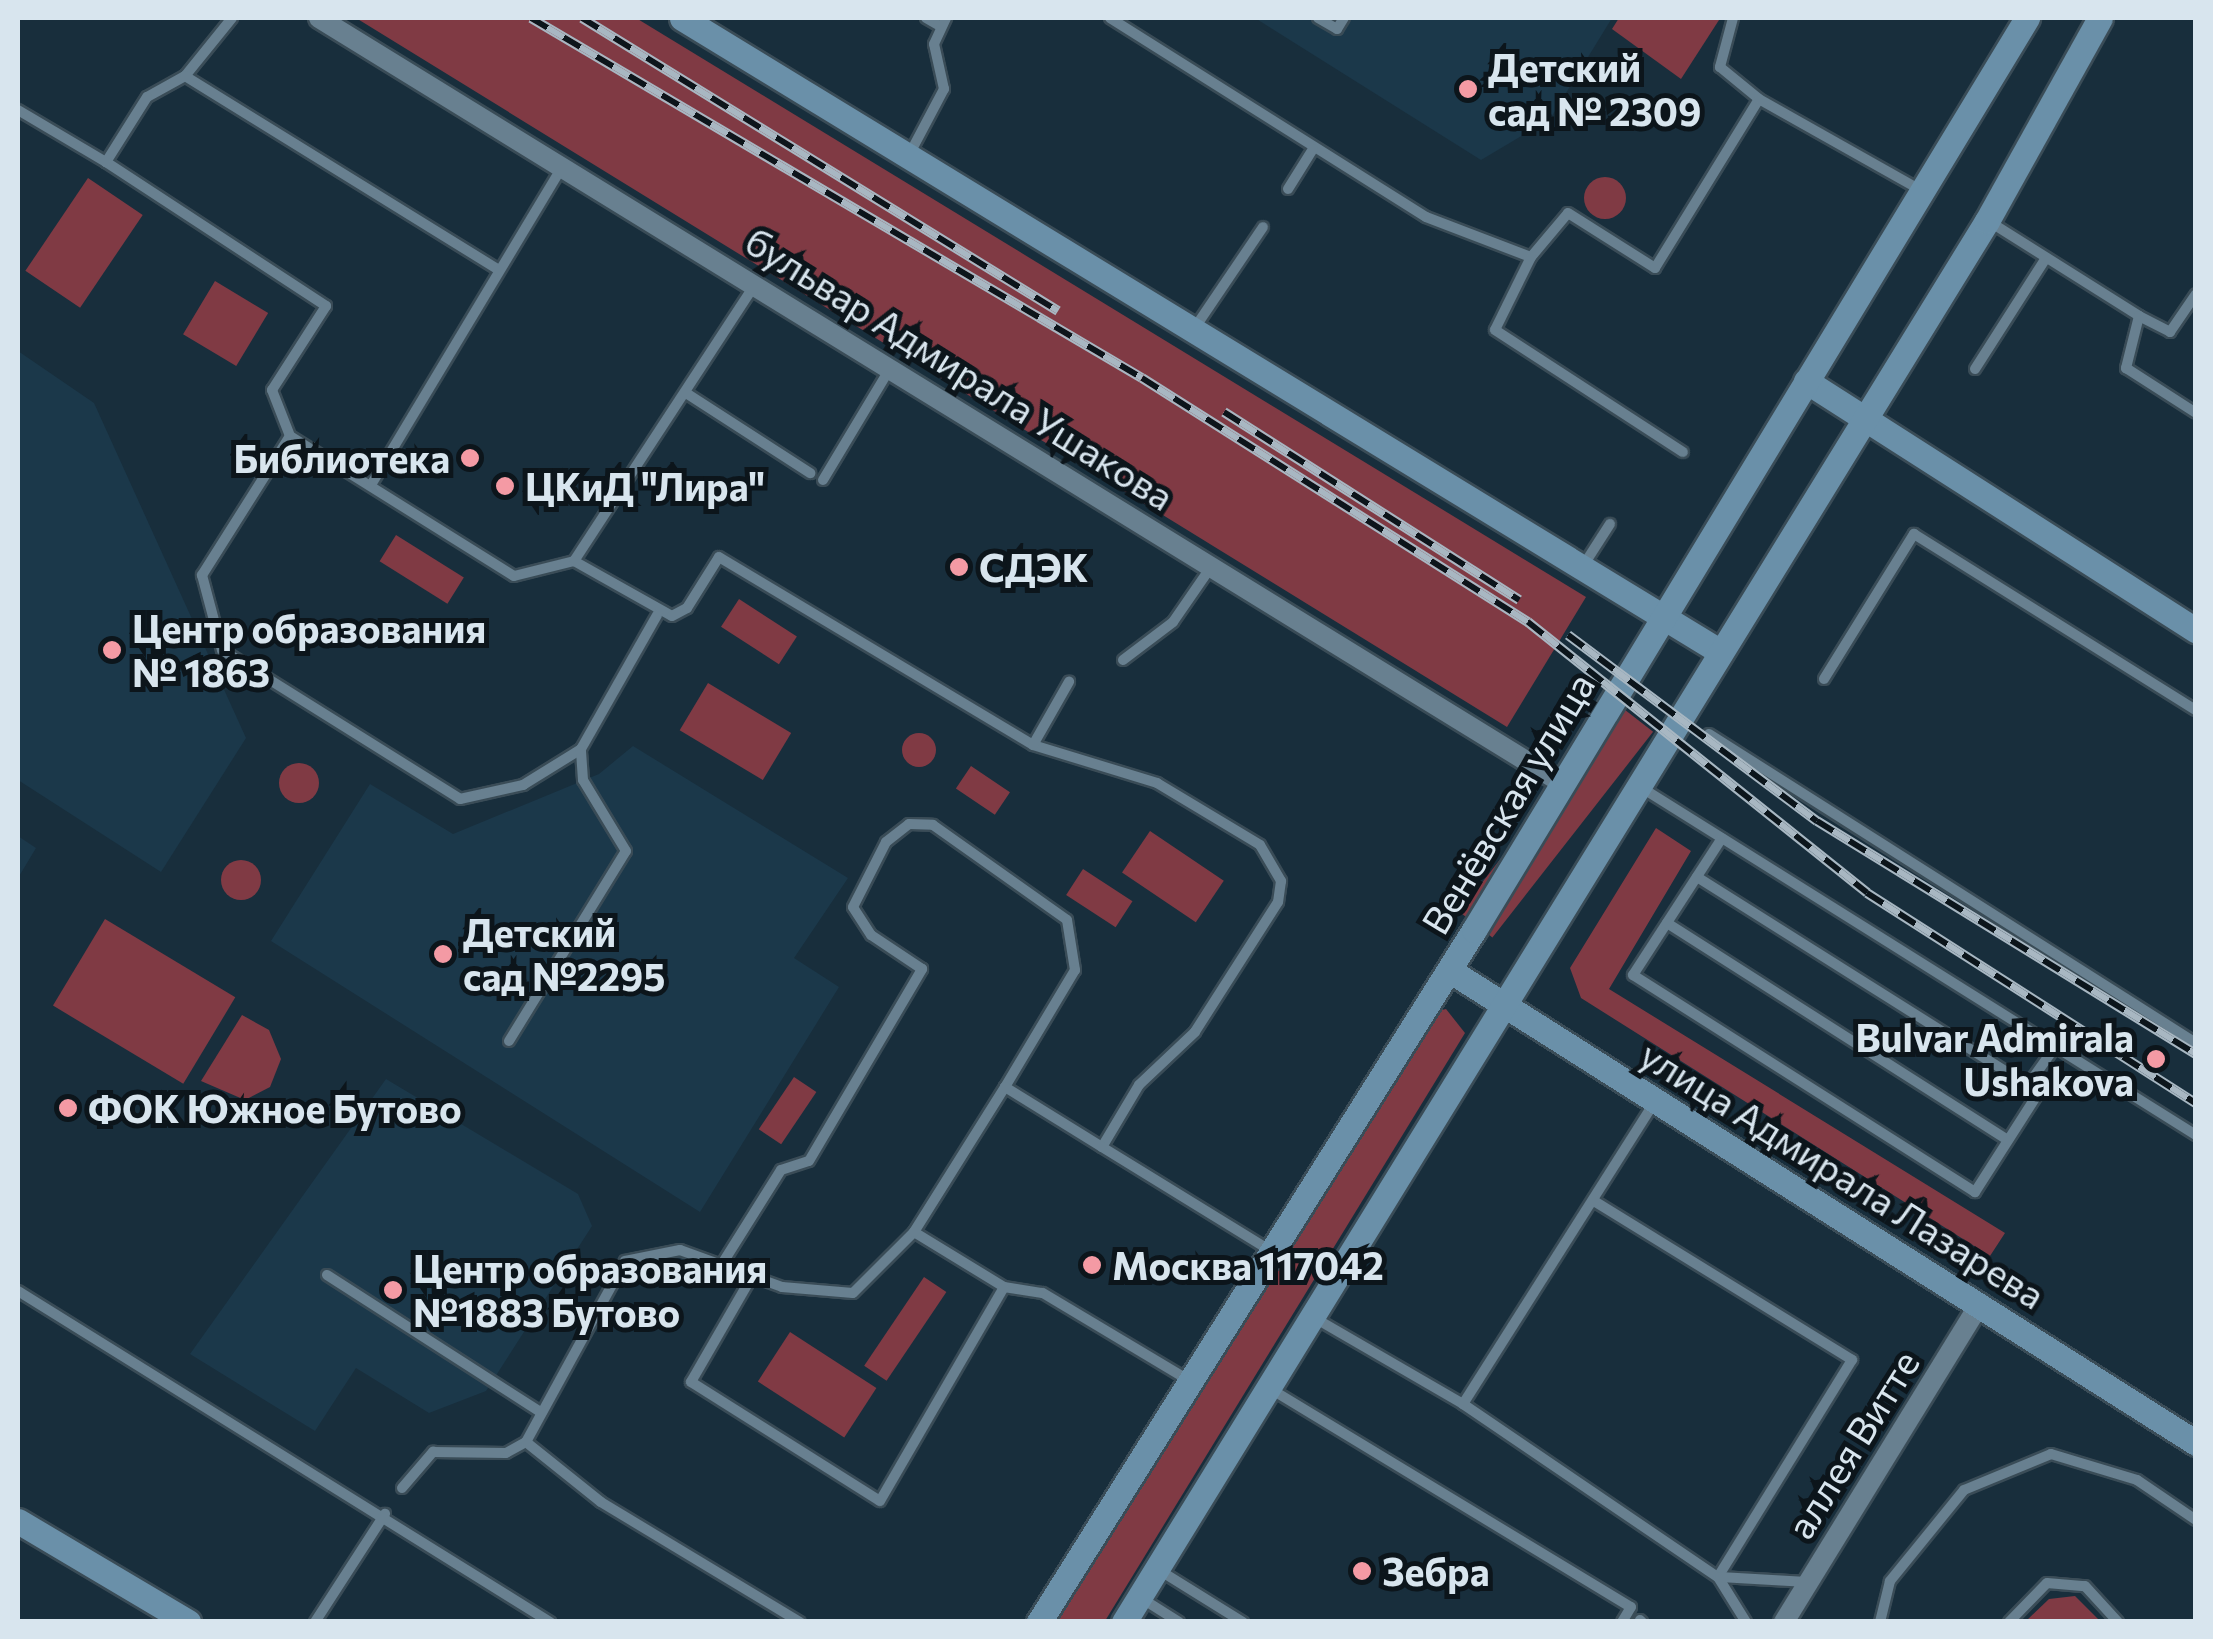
<!DOCTYPE html>
<html>
<head>
<meta charset="utf-8">
<style>
	body { margin:0 }
	#map { position:relative; width:2213px; height:1639px; overflow:hidden; background:#182e3c; font-family:Commissioner,sans-serif }
	div>[style] { position:absolute }
	.built>* { inset:0; background:#1b384a }
	.green>* { inset:0; background:#803a44; transform-origin:0 0 }
	.round { border-radius:50% }
	.roads { filter:drop-shadow(2px 0 #3a4c57) drop-shadow(-2px 0 #3a4c57) drop-shadow(0 2px #3a4c57) drop-shadow(0 -2px #3a4c57) }
	.lane>* { height:10px; margin:-5px; padding:0 5px; transform-origin:5px; border-radius:5px; background:#688090 }
	.street>* { height:20px; margin:-10px; padding:0 10px; transform-origin:10px; border-radius:10px; background:#688090 }
	.secondary>* { height:25px; margin:-12.5px; padding:0 12.5px; transform-origin:12.5px; border-radius:12.5px; background:#6a90a9 }
	.rail>* { height:10px; margin-top:-5px; transform-origin:0; background:repeating-linear-gradient(90deg,#0c151b 0 19px,#a8b7c2 0 38px); box-sizing:border-box; border-block:2px solid #a8b7c2 }
	.dots>* { width:28px; height:28px; translate:-50% -50%; box-sizing:border-box; border:5px solid #0c151b; border-radius:50% }
	span { translate:-50% -50%; white-space:nowrap; text-align:center; line-height:1.15; -webkit-text-stroke:10px #0c151b; paint-order:stroke }
	.poi-label { font-size:38px; color:#d8e5ee; font-weight:700 }
	.left { translate:0 -50%; text-align:left }
	.right { translate:-100% -50%; text-align:right }
	.street-label { font-size:38px; color:#d8e5ee }
	.frame { position:absolute; inset:0; border:20px solid #d8e5ee; pointer-events:none }
</style>
</head>
<body>
<div id="map">
	<div class="built">
		<i style="clip-path:polygon(1255px 18px,1612px 18px,1550px 119px,1481px 160px)"></i>
		<i style="clip-path:polygon(18px 351px,94px 403px,246px 738px,161px 872px,18px 780px)"></i>
		<i style="clip-path:polygon(633px 746px,848px 878px,794px 958px,839px 987px,700px 1212px,271px 941px,370px 784px,453px 834px,599px 774px)"></i>
		<i style="clip-path:polygon(18px 836px,36px 848px,18px 878px)"></i>
		<i style="clip-path:polygon(386px 1079px,578px 1194px,592px 1226px,486px 1391px,429px 1413px,356px 1368px,315px 1431px,190px 1354px)"></i>
	</div>
	<div class="green">
		<i style="clip-path:polygon(356px 18px,636px 18px,1586px 597px,1507px 727px)"></i>
		<i style="clip-path:polygon(1619px 18px,1715px 18px,1719px 20px,1681px 79px,1612px 29px)"></i>
		<i class="round" style="left:1584px;top:177px;width:42px;height:42px"></i>
		<i style="left:88px;top:178px;width:66px;height:112px;rotate:34deg"></i>
		<i style="left:215px;top:281px;width:62px;height:62px;rotate:31deg"></i>
		<i style="left:396px;top:535px;width:80px;height:31px;rotate:32deg"></i>
		<i style="left:739px;top:599px;width:69px;height:33px;rotate:33deg"></i>
		<i style="left:708px;top:683px;width:97px;height:55px;rotate:31deg"></i>
		<i style="left:1620px;top:706px;width:42px;height:261px;rotate:38deg"></i>
		<i class="round" style="left:902px;top:733px;width:34px;height:34px"></i>
		<i class="round" style="left:279px;top:763px;width:40px;height:40px"></i>
		<i style="left:971px;top:766px;width:47px;height:27px;rotate:34deg"></i>
		<i style="clip-path:polygon(1656px 828px,1691px 851px,1609px 989px,2005px 1233px,1990px 1256px,1581px 998px,1570px 968px)"></i>
		<i style="left:1150px;top:831px;width:89px;height:50px;rotate:34deg"></i>
		<i class="round" style="left:221px;top:860px;width:40px;height:40px"></i>
		<i style="left:1083px;top:869px;width:59px;height:31px;rotate:33deg"></i>
		<i style="left:105px;top:919px;width:152px;height:101px;rotate:31deg"></i>
		<i style="clip-path:polygon(1446px 1009px,1465px 1033px,1105px 1621px,1056px 1622px,1433px 1012px)"></i>
		<i style="clip-path:polygon(242px 1015px,269px 1030px,281px 1059px,270px 1087px,245px 1100px,201px 1081px)"></i>
		<i style="left:794px;top:1077px;width:27px;height:63px;rotate:34deg"></i>
		<i style="left:924px;top:1277px;width:27px;height:107px;rotate:34deg"></i>
		<i style="left:790px;top:1332px;width:103px;height:59px;rotate:33deg"></i>
		<i style="clip-path:polygon(2075px 1596px,2100px 1621px,2026px 1621px,2049px 1599px)"></i>
	</div>
	<div class="roads">
		<div class="lane">
			<i style="left:232px;top:18px;width:75px;rotate:129deg"></i>
			<i style="left:185px;top:76px;width:43px;rotate:151.1deg"></i>
			<i style="left:147px;top:97px;width:77px;rotate:122.2deg"></i>
			<i style="left:106px;top:162px;width:263px;rotate:33.2deg"></i>
			<i style="left:326px;top:306px;width:100px;rotate:122.7deg"></i>
			<i style="left:272px;top:390px;width:49px;rotate:68.6deg"></i>
			<i style="left:290px;top:436px;width:264px;rotate:32deg"></i>
			<i style="left:514px;top:576px;width:62px;rotate:-14deg"></i>
			<i style="left:574px;top:561px;width:112px;rotate:29.3deg"></i>
			<i style="left:672px;top:616px;width:17px;rotate:-28deg"></i>
			<i style="left:687px;top:608px;width:60px;rotate:-57.9deg"></i>
			<i style="left:719px;top:557px;width:366px;rotate:30.9deg"></i>
			<i style="left:1033px;top:745px;width:130px;rotate:17deg"></i>
			<i style="left:1157px;top:783px;width:120px;rotate:31deg"></i>
			<i style="left:1260px;top:845px;width:42px;rotate:59.7deg"></i>
			<i style="left:1281px;top:881px;width:21px;rotate:98deg"></i>
			<i style="left:1278px;top:902px;width:154px;rotate:122.6deg"></i>
			<i style="left:1195px;top:1032px;width:77px;rotate:136.6deg"></i>
			<i style="left:1139px;top:1085px;width:72px;rotate:120.8deg"></i>
			<i style="left:1102px;top:1147px;width:198px;rotate:31.6deg"></i>
			<i style="left:926px;top:18px;width:16px;rotate:30deg"></i>
			<i style="left:1110px;top:18px;width:373px;rotate:32.2deg"></i>
			<i style="left:1426px;top:217px;width:112px;rotate:20.9deg"></i>
			<i style="left:1531px;top:257px;width:57px;rotate:-49.9deg"></i>
			<i style="left:1568px;top:213px;width:103px;rotate:32.3deg"></i>
			<i style="left:1655px;top:268px;width:198px;rotate:-58.4deg"></i>
			<i style="left:1318px;top:18px;width:22px;rotate:30deg"></i>
			<i style="left:1337px;top:29px;width:13px;rotate:-58deg"></i>
			<i style="left:1733px;top:18px;width:51px;rotate:104.9deg"></i>
			<i style="left:1720px;top:67px;width:50px;rotate:39.4deg"></i>
			<i style="left:1759px;top:99px;width:187px;rotate:29.4deg"></i>
			<i style="left:185px;top:76px;width:369px;rotate:31.7deg"></i>
			<i style="left:18px;top:110px;width:102px;rotate:30.6deg"></i>
			<i style="left:909px;top:155px;width:75px;rotate:-62.1deg"></i>
			<i style="left:944px;top:89px;width:46px;rotate:-102.5deg"></i>
			<i style="left:934px;top:44px;width:29px;rotate:-65deg"></i>
			<i style="left:1288px;top:189px;width:47px;rotate:-58deg"></i>
			<i style="left:1990px;top:222px;width:176px;rotate:32.2deg"></i>
			<i style="left:2139px;top:316px;width:54px;rotate:104deg"></i>
			<i style="left:2126px;top:368px;width:83px;rotate:32.7deg"></i>
			<i style="left:1531px;top:257px;width:81px;rotate:116.3deg"></i>
			<i style="left:1495px;top:330px;width:224px;rotate:33deg"></i>
			<i style="left:2139px;top:316px;width:35px;rotate:27deg"></i>
			<i style="left:2170px;top:332px;width:46px;rotate:-55.6deg"></i>
			<i style="left:1194px;top:329px;width:123px;rotate:-55.9deg"></i>
			<i style="left:1975px;top:369px;width:132px;rotate:-57.4deg"></i>
			<i style="left:686px;top:393px;width:148px;rotate:32.8deg"></i>
			<i style="left:290px;top:436px;width:165px;rotate:122.3deg"></i>
			<i style="left:202px;top:575px;width:78px;rotate:75.1deg"></i>
			<i style="left:222px;top:650px;width:281px;rotate:32deg"></i>
			<i style="left:460px;top:799px;width:65px;rotate:-12.5deg"></i>
			<i style="left:523px;top:785px;width:68px;rotate:-31.8deg"></i>
			<i style="left:581px;top:749px;width:154px;rotate:-60.4deg"></i>
			<i style="left:823px;top:480px;width:128px;rotate:-59deg"></i>
			<i style="left:371px;top:485px;width:371px;rotate:-59deg"></i>
			<i style="left:574px;top:561px;width:329px;rotate:-56.8deg"></i>
			<i style="left:1583px;top:566px;width:50px;rotate:-57.3deg"></i>
			<i style="left:1123px;top:660px;width:63px;rotate:-37.2deg"></i>
			<i style="left:1173px;top:622px;width:67px;rotate:-55.4deg"></i>
			<i style="left:1824px;top:679px;width:171px;rotate:-58.2deg"></i>
			<i style="left:1914px;top:534px;width:332px;rotate:32deg"></i>
			<i style="left:1709px;top:734px;width:577px;rotate:32.4deg"></i>
			<i style="left:1033px;top:745px;width:73px;rotate:-60.3deg"></i>
			<i style="left:1642px;top:788px;width:654px;rotate:32.06deg"></i>
			<i style="left:1697px;top:877px;width:404px;rotate:32.2deg"></i>
			<i style="left:2039px;top:1092px;width:119px;rotate:122.6deg"></i>
			<i style="left:1975px;top:1192px;width:405px;rotate:-147.6deg"></i>
			<i style="left:1633px;top:975px;width:163px;rotate:-57deg"></i>
			<i style="left:1667px;top:923px;width:404px;rotate:32.5deg"></i>
			<i style="left:509px;top:1041px;width:223px;rotate:-58.4deg"></i>
			<i style="left:626px;top:851px;width:83px;rotate:-121.2deg"></i>
			<i style="left:583px;top:780px;width:31px;rotate:-94deg"></i>
			<i style="left:2028px;top:1085px;width:47px;rotate:-54.6deg"></i>
			<i style="left:1594px;top:1201px;width:303px;rotate:31.6deg"></i>
			<i style="left:1852px;top:1360px;width:255px;rotate:121.7deg"></i>
			<i style="left:914px;top:1232px;width:105px;rotate:31.4deg"></i>
			<i style="left:1004px;top:1287px;width:39px;rotate:9deg"></i>
			<i style="left:1043px;top:1293px;width:171px;rotate:30.9deg"></i>
			<i style="left:722px;top:1264px;width:111px;rotate:-57.9deg"></i>
			<i style="left:781px;top:1170px;width:29px;rotate:-18deg"></i>
			<i style="left:809px;top:1161px;width:223px;rotate:-59.5deg"></i>
			<i style="left:922px;top:969px;width:61px;rotate:-146.3deg"></i>
			<i style="left:871px;top:935px;width:33px;rotate:-123deg"></i>
			<i style="left:853px;top:907px;width:73px;rotate:-63.1deg"></i>
			<i style="left:886px;top:842px;width:29px;rotate:-38deg"></i>
			<i style="left:909px;top:824px;width:24px;rotate:2deg"></i>
			<i style="left:933px;top:825px;width:164px;rotate:35.3deg"></i>
			<i style="left:1067px;top:920px;width:51px;rotate:80.9deg"></i>
			<i style="left:1075px;top:970px;width:136px;rotate:120.9deg"></i>
			<i style="left:327px;top:1275px;width:255px;rotate:32.7deg"></i>
			<i style="left:751px;top:1278px;width:120px;rotate:120deg"></i>
			<i style="left:691px;top:1382px;width:223px;rotate:32.2deg"></i>
			<i style="left:880px;top:1501px;width:247px;rotate:-59.9deg"></i>
			<i style="left:18px;top:1291px;width:627px;rotate:31.89deg"></i>
			<i style="left:1313px;top:1317px;width:173px;rotate:30.1deg"></i>
			<i style="left:1463px;top:1404px;width:308px;rotate:34.2deg"></i>
			<i style="left:1718px;top:1577px;width:53px;rotate:58.1deg"></i>
			<i style="left:1269px;top:1388px;width:423px;rotate:31.2deg"></i>
			<i style="left:1631px;top:1607px;width:17px;rotate:121deg"></i>
			<i style="left:1463px;top:1404px;width:359px;rotate:-57.6deg"></i>
			<i style="left:526px;top:1442px;width:96px;rotate:38.7deg"></i>
			<i style="left:601px;top:1502px;width:232px;rotate:31.1deg"></i>
			<i style="left:402px;top:1488px;width:48px;rotate:-49.3deg"></i>
			<i style="left:433px;top:1452px;width:73px;rotate:0.8deg"></i>
			<i style="left:506px;top:1453px;width:23px;rotate:-29deg"></i>
			<i style="left:526px;top:1442px;width:206px;rotate:-61.3deg"></i>
			<i style="left:625px;top:1261px;width:56px;rotate:-11.3deg"></i>
			<i style="left:680px;top:1250px;width:109px;rotate:19.9deg"></i>
			<i style="left:782px;top:1287px;width:71px;rotate:4.8deg"></i>
			<i style="left:853px;top:1293px;width:86px;rotate:-45deg"></i>
			<i style="left:914px;top:1232px;width:171px;rotate:-57.9deg"></i>
			<i style="left:1005px;top:1087px;width:114px;rotate:31.7deg"></i>
			<i style="left:1159px;top:1570px;width:99px;rotate:31.8deg"></i>
			<i style="left:1720px;top:1577px;width:87px;rotate:3.3deg"></i>
			<i style="left:1141px;top:1598px;width:45px;rotate:32.3deg"></i>
			<i style="left:1640px;top:1620px;width:3px;rotate:45deg"></i>
			<i style="left:315px;top:1622px;width:129px;rotate:-57.1deg"></i>
			<i style="left:1880px;top:1622px;width:42px;rotate:-76.3deg"></i>
			<i style="left:1890px;top:1581px;width:117px;rotate:-50.9deg"></i>
			<i style="left:1964px;top:1490px;width:94px;rotate:-22.5deg"></i>
			<i style="left:2051px;top:1454px;width:90px;rotate:16.8deg"></i>
			<i style="left:2137px;top:1480px;width:71px;rotate:34.1deg"></i>
			<i style="left:2009px;top:1622px;width:54px;rotate:-45.7deg"></i>
			<i style="left:2047px;top:1583px;width:38px;rotate:5deg"></i>
			<i style="left:2085px;top:1586px;width:49px;rotate:47.5deg"></i>
		</div>
		<div class="street">
			<i style="left:319px;top:18px;width:1460px;rotate:31.61deg"></i>
			<i style="left:1784px;top:1622px;width:374px;rotate:-58.4deg"></i>
		</div>
		<div class="secondary">
			<i style="left:682px;top:18px;width:1215px;rotate:31.4deg"></i>
			<i style="left:1806px;top:381px;width:463px;rotate:32.6deg"></i>
			<i style="left:1449px;top:970px;width:884px;rotate:32.34deg"></i>
			<i style="left:18px;top:1521px;width:198px;rotate:30.7deg"></i>
			<i style="left:1039px;top:1622px;width:817px;rotate:-57.85deg"></i>
			<i style="left:1474px;top:930px;width:1067px;rotate:-58.77deg"></i>
			<i style="left:1124px;top:1622px;width:1645px;rotate:-58.37deg"></i>
			<i style="left:1987px;top:221px;width:232px;rotate:-60.9deg"></i>
		</div>
	</div>
	<div class="rail">
		<i style="left:531px;top:18px;width:709px;rotate:30.51deg"></i>
		<i style="left:1142px;top:378px;width:457px;rotate:32.3deg"></i>
		<i style="left:1528px;top:622px;width:434px;rotate:38.6deg"></i>
		<i style="left:1867px;top:893px;width:390px;rotate:32.6deg"></i>
		<i style="left:582px;top:18px;width:559px;rotate:31.61deg"></i>
		<i style="left:1224px;top:412px;width:350px;rotate:32.5deg"></i>
		<i style="left:1568px;top:635px;width:311px;rotate:36.8deg"></i>
		<i style="left:1817px;top:821px;width:445px;rotate:31.6deg"></i>
	</div>
	<div class="dots">
		<i style="left:1468px;top:89px;background:#f49aa4"></i>
		<i style="left:470px;top:458px;background:#f49aa4"></i>
		<i style="left:505px;top:486px;background:#f49aa4"></i>
		<i style="left:959px;top:567px;background:#f49aa4"></i>
		<i style="left:112px;top:650px;background:#f49aa4"></i>
		<i style="left:443px;top:954px;background:#f49aa4"></i>
		<i style="left:2156px;top:1059px;background:#f49aa4"></i>
		<i style="left:68px;top:1108px;background:#f49aa4"></i>
		<i style="left:1092px;top:1265px;background:#f49aa4"></i>
		<i style="left:393px;top:1290px;background:#f49aa4"></i>
		<i style="left:1362px;top:1571px;background:#f49aa4"></i>
	</div>
	<div class="poi-label">
		<span class="left" style="left:1488px;top:89px">Детский<br>сад № 2309</span>
		<span class="right" style="left:450px;top:458px">Библиотека</span>
		<span class="left" style="left:525px;top:486px">ЦКиД "Лира"</span>
		<span class="left" style="left:979px;top:567px">СДЭК</span>
		<span class="left" style="left:132px;top:650px">Центр образования<br>№ 1863</span>
		<span class="left" style="left:463px;top:954px">Детский<br>сад №2295</span>
		<span class="right" style="left:2134px;top:1059px">Bulvar Admirala<br>Ushakova</span>
		<span class="left" style="left:88px;top:1108px">ФОК Южное Бутово</span>
		<span class="left" style="left:1112px;top:1265px">Москва 117042</span>
		<span class="left" style="left:413px;top:1290px">Центр образования<br>№1883 Бутово</span>
		<span class="left" style="left:1382px;top:1571px">Зебра</span>
	</div>
	<div class="street-label">
		<span style="left:960px;top:368px;rotate:32deg">бульвар Адмирала Ушакова</span>
		<span style="left:1507px;top:803px;rotate:-59deg">Венёвская улица</span>
		<span style="left:1843px;top:1174px;rotate:32deg">улица Адмирала Лазарева</span>
		<span style="left:1852px;top:1444px;rotate:-58deg">аллея Витте</span>
	</div>
	<div class="frame"></div>
</div>
</body>
</html>
